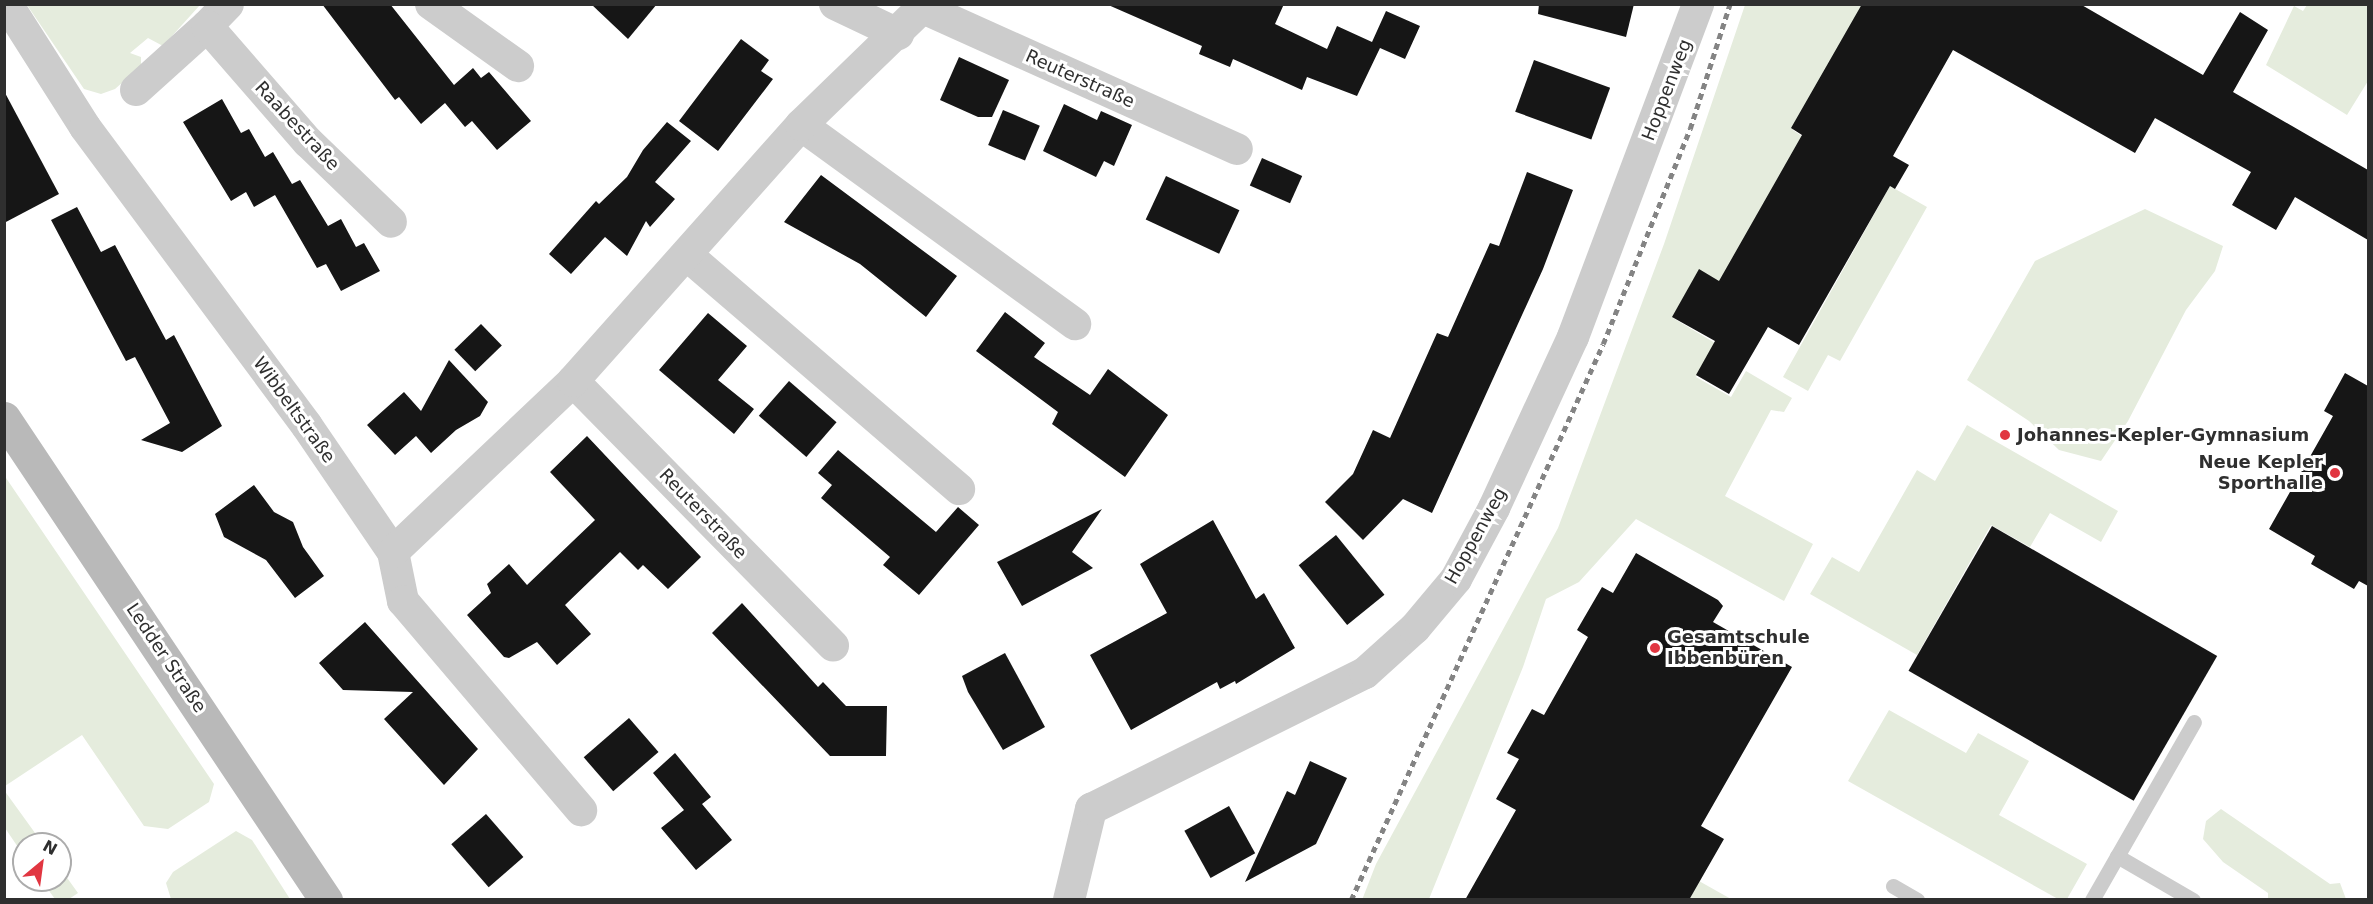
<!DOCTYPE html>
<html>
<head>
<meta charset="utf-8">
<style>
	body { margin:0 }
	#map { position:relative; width:2373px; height:904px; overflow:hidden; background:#fff; font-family:"DejaVu Sans",sans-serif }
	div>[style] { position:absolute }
	.green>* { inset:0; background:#e5ecdd }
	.building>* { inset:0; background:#161616; transform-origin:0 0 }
	.lane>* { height:15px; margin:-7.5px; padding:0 7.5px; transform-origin:7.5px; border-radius:7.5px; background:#ccc }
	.street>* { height:32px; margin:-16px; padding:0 16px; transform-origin:16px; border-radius:16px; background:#ccc }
	.secondary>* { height:33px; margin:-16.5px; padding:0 16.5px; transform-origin:16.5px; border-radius:16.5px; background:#b9b9b9 }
	.rail>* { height:4.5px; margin-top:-2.25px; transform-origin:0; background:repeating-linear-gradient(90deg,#848484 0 6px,transparent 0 10.5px) }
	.dots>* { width:16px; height:16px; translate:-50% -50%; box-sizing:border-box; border:3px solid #fff; border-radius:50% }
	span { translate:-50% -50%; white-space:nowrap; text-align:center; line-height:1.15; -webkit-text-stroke:6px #fff; paint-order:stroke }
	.street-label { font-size:18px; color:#2f2f2f }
	.poi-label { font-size:18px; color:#2f2f2f; font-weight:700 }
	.left { translate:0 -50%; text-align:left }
	.right { translate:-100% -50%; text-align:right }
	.frame { position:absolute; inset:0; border:6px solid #2f2f2f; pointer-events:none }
	.north { position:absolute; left:12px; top:832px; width:60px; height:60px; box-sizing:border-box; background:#fff; border:2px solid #acacac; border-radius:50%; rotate:29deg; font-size:16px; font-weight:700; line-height:24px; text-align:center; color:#2f2f2f }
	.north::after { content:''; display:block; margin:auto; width:21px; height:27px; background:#e13641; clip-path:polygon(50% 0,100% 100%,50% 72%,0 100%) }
</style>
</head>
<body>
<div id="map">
	<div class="green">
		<i style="clip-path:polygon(27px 5px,200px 5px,163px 46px,148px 38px,130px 53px,141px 57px,141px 66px,115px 89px,101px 94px,84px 89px)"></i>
		<i style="clip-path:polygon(1745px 5px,1864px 5px,1793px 130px,1803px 137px,1720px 283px,1700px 271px,1673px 318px,1715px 343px,1696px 377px,1731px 397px,1746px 371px,1792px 398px,1784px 412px,1771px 410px,1725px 496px,1813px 544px,1784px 601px,1636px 519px,1579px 582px,1546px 599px,1523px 667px,1429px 899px,1362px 900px,1376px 864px,1558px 528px,1664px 244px)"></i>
		<i style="clip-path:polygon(2307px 5px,2368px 5px,2368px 81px,2347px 115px,2266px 65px,2294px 6px,2303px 11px)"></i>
		<i style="clip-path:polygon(1890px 186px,1927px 207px,1840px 361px,1828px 355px,1808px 391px,1783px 377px)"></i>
		<i style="clip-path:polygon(2145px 209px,2223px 246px,2215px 271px,2186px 310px,2128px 421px,2101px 461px,2059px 450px,2029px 421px,1967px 380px,2035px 261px)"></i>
		<i style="clip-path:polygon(1967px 425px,2118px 511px,2101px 542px,2050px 513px,2030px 547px,1991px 525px,1917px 655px,1810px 594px,1832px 557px,1859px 572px,1917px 470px,1935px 481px)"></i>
		<i style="clip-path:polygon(4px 475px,214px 784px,209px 802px,168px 829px,144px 826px,82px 735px,5px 786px)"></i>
		<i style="clip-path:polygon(1889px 710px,1966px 753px,1978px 733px,2029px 761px,1999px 815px,2087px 864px,2067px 899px,2058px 899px,1848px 781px)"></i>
		<i style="clip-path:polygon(4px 790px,43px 844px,24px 844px,24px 856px,5px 828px)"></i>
		<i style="clip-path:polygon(2221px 809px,2330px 884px,2340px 883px,2346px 899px,2268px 899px,2268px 893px,2223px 862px,2203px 839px,2206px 821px)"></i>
		<i style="clip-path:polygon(236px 831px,252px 840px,290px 899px,171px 899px,166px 883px,173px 872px)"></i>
		<i style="clip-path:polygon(60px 868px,78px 893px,69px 899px,55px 899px,41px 880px,60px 880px)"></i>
		<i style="clip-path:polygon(1699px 881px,1731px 899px,1689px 900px)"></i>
	</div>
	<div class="building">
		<i style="clip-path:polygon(322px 4px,390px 4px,454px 85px,473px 68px,481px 78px,489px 72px,531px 121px,497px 150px,472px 121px,465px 127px,445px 103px,421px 124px,399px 97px,395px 100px)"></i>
		<i style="clip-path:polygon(591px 4px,657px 4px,628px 39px)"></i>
		<i style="clip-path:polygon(1106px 4px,1284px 4px,1275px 24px,1327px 49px,1337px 26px,1372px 42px,1386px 11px,1420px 26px,1405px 59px,1380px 48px,1357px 96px,1307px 77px,1302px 90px,1233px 59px,1230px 67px,1199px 54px,1202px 46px)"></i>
		<i style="clip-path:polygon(1539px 4px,1634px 4px,1626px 37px,1538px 14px)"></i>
		<i style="clip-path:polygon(1862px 4px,2080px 4px,2203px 75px,2240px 12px,2268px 30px,2233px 92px,2368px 170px,2368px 240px,2295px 197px,2276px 230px,2232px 205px,2251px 172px,2155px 118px,2135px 153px,1953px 50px,1893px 156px,1909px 165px,1895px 189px,1890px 186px,1799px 345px,1768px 327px,1729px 394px,1696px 375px,1715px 341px,1672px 317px,1699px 269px,1719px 281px,1802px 135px,1791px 128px)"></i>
		<i style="clip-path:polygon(741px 39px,769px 60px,761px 71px,773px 79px,718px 151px,679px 121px)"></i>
		<i style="clip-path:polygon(959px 57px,1009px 80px,992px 117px,978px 117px,940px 100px)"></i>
		<i style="left:1534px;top:60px;width:81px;height:55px;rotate:20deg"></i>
		<i style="clip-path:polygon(4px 91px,59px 194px,4px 223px)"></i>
		<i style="clip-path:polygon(222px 99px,241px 133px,249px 129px,265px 157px,273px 152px,292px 184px,300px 180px,328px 226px,341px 219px,356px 247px,364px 243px,380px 271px,341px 291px,326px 264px,317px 268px,275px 195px,254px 207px,246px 192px,231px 201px,183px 122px)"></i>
		<i style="clip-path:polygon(1064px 104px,1097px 120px,1101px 111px,1132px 125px,1114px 166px,1104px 161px,1096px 177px,1043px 151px)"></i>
		<i style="left:1003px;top:110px;width:40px;height:38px;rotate:23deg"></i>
		<i style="clip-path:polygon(667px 122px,691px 141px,655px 182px,675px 199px,650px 227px,646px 221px,627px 256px,605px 237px,571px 274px,549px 254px,596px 201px,599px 204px,627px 177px,643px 150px)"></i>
		<i style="left:1262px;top:158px;width:44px;height:30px;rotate:24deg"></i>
		<i style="clip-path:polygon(1527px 172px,1573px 190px,1543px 269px,1432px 513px,1403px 499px,1363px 540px,1325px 502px,1353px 474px,1373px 430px,1390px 438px,1437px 333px,1448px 337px,1490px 243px,1499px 246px)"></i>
		<i style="clip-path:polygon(821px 175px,957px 276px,926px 317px,860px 264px,784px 222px)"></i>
		<i style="left:1166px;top:176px;width:81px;height:48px;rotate:25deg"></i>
		<i style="clip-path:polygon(77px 207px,101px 252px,115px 245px,166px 340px,174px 335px,222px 426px,182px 452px,141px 440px,170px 423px,135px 357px,126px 361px,51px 220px)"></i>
		<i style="clip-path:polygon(1005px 312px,1045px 343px,1034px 357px,1090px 395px,1108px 369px,1168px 415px,1125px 477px,1052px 424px,1058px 412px,976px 351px)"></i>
		<i style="clip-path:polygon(708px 313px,747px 346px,718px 380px,754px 409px,734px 434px,659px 370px)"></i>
		<i style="left:481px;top:324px;width:30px;height:37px;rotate:46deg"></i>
		<i style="clip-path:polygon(449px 360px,488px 402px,480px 416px,456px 430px,431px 453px,416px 436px,395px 455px,367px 425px,404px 392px,421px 411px)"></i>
		<i style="clip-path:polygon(2345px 373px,2368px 386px,2368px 586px,2359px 581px,2354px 589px,2311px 564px,2315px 556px,2269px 529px,2333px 416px,2324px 411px)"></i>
		<i style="left:789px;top:381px;width:63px;height:46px;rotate:41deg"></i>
		<i style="clip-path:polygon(587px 436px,701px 557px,668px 589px,643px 565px,638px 570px,620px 552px,565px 605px,591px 634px,557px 665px,537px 642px,509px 658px,504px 657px,467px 615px,491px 593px,487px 584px,509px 564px,527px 585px,595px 520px,550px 472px)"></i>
		<i style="clip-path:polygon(838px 450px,936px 532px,958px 507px,979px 525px,919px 595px,883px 565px,890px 557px,821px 498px,832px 485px,818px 473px)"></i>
		<i style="clip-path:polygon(254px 485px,274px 512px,293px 522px,303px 547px,324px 576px,295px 598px,266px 560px,224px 537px,215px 514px)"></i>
		<i style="clip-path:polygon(1102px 509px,1072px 552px,1093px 568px,1022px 606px,997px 562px)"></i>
		<i style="clip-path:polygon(1213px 520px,1256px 599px,1264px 593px,1295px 648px,1236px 684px,1235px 681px,1220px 689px,1217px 682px,1131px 730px,1090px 655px,1167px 613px,1140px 564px)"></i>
		<i style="left:1992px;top:526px;width:260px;height:167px;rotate:30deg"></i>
		<i style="left:1336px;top:535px;width:77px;height:48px;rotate:51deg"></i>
		<i style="clip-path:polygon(1636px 553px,1718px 600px,1723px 606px,1713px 622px,1792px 667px,1701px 826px,1724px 839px,1689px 900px,1465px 900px,1516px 810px,1496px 799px,1519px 759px,1507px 753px,1532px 709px,1544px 715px,1588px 637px,1577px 630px,1602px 587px,1613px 593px)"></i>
		<i style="clip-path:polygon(742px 603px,818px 687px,823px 682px,846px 706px,887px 706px,886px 756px,830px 756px,712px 633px)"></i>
		<i style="clip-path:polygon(365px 622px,478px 749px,444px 785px,384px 719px,413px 692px,343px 690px,319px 663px)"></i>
		<i style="clip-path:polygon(1005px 653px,1045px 727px,1003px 750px,968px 692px,962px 676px)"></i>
		<i style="left:629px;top:718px;width:45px;height:60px;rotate:49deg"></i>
		<i style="clip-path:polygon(675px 753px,711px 797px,702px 804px,732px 840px,696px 870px,661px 828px,684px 810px,653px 773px)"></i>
		<i style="clip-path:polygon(1310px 761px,1347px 778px,1316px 844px,1245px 882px,1287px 791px,1295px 795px)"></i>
		<i style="left:1229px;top:806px;width:54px;height:51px;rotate:61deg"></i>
		<i style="left:486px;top:814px;width:57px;height:46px;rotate:49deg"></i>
	</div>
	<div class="lane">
		<i style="left:2117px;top:856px;width:88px;rotate:30.1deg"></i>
		<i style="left:1893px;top:886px;width:28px;rotate:30deg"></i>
		<i style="left:2092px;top:900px;width:205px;rotate:-60.2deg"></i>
	</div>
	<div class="street">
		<i style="left:7px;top:4px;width:146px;rotate:57.6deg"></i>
		<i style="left:85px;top:127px;width:372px;rotate:53.4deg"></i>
		<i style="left:307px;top:426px;width:153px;rotate:55.7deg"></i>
		<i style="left:393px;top:552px;width:50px;rotate:78.5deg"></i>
		<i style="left:403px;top:601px;width:275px;rotate:49.6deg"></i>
		<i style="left:431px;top:4px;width:107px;rotate:35.5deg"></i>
		<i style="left:835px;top:4px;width:70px;rotate:25.5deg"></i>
		<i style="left:923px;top:8px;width:344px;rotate:24.2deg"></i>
		<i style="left:207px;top:26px;width:30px;rotate:-46deg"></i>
		<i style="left:136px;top:90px;width:96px;rotate:-42deg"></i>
		<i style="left:207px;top:26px;width:154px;rotate:49deg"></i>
		<i style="left:308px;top:142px;width:115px;rotate:43.9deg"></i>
		<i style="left:801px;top:125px;width:339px;rotate:36deg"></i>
		<i style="left:687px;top:255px;width:359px;rotate:40.7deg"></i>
		<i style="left:573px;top:381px;width:371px;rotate:45.5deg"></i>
		<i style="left:393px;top:552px;width:248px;rotate:-43.5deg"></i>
		<i style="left:573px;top:381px;width:343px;rotate:-48.3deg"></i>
		<i style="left:801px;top:125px;width:174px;rotate:-44.1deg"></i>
		<i style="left:1069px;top:900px;width:94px;rotate:-76.4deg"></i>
		<i style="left:1091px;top:809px;width:306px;rotate:-26.4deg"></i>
		<i style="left:1365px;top:673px;width:67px;rotate:-42deg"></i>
		<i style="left:1415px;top:628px;width:64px;rotate:-50.1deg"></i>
		<i style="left:1456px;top:579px;width:81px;rotate:-61.8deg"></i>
		<i style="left:1494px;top:508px;width:188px;rotate:-65.2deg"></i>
		<i style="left:1573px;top:337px;width:356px;rotate:-69.4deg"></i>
	</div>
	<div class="secondary">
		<i style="left:4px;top:418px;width:580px;rotate:56.26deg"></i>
	</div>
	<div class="rail">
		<i style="left:1351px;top:900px;width:610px;rotate:-65.62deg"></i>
		<i style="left:1603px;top:344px;width:232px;rotate:-68deg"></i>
		<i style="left:1690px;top:129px;width:131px;rotate:-72.3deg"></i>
	</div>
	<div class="dots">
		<i style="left:2005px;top:435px;background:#e13641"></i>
		<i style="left:2335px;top:473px;background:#e13641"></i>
		<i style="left:1655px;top:648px;background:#e13641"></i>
	</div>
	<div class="street-label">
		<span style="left:1080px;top:79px;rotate:24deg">Reuterstraße</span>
		<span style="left:1667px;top:90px;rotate:-69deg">Hoppenweg</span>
		<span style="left:297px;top:126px;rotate:47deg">Raabestraße</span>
		<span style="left:294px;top:410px;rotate:54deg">Wibbeltstraße</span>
		<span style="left:703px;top:514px;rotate:46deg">Reuterstraße</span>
		<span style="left:1476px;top:536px;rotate:-61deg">Hoppenweg</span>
		<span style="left:166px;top:658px;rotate:56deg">Ledder Straße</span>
	</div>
	<div class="poi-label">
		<span class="left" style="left:2017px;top:435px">Johannes-Kepler-Gymnasium</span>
		<span class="right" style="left:2323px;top:473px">Neue Kepler<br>Sporthalle</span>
		<span class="left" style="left:1667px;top:648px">Gesamtschule<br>Ibbenbüren</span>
	</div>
	<div class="frame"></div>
	<div class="north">N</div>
</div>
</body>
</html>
